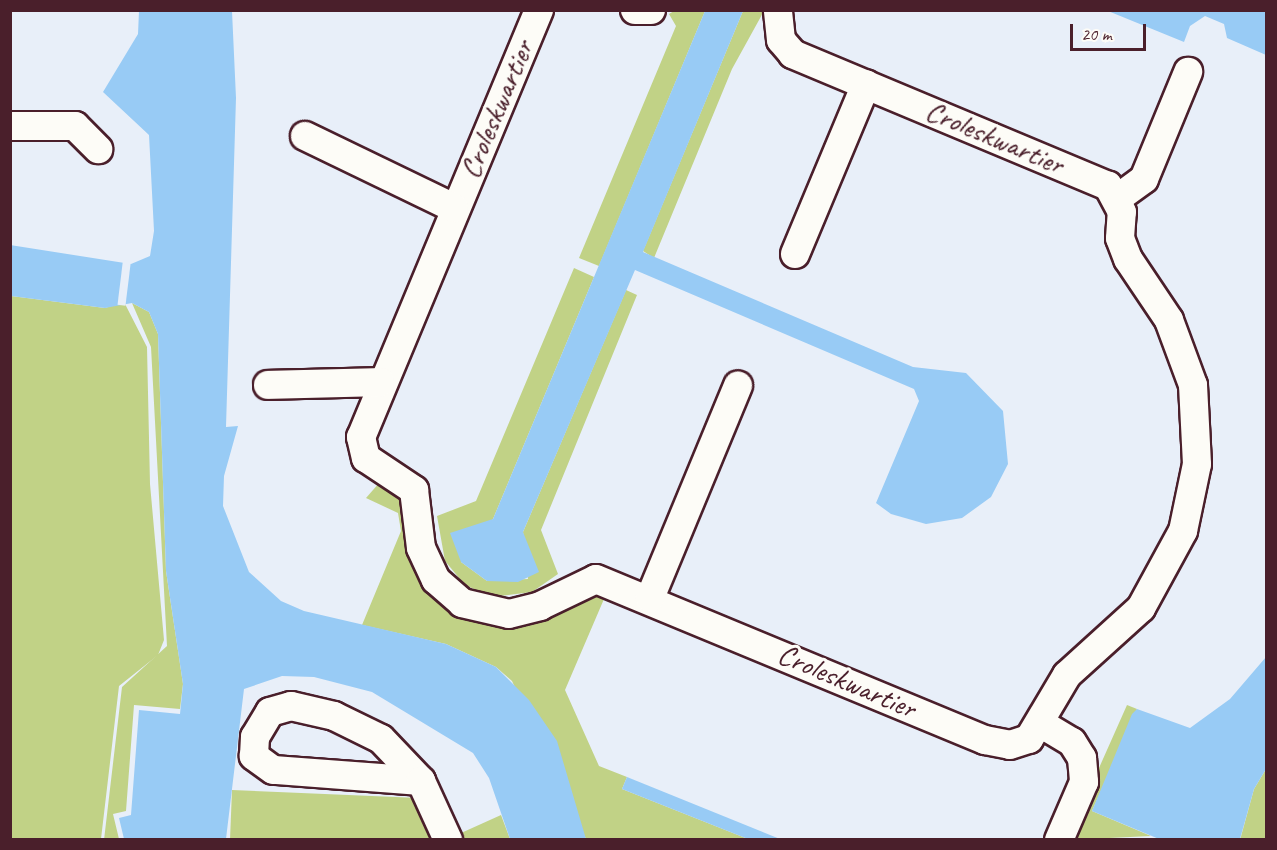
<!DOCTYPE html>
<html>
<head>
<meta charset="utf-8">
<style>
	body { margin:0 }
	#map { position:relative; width:1277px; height:850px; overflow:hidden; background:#e8eff9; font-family:Caveat,sans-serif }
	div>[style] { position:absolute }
	.green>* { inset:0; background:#c1d286 }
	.water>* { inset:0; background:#98cbf5 }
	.pier>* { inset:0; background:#e8eff9; transform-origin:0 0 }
	.roads { filter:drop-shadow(2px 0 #4a1f2b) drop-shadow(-2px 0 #4a1f2b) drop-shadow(0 2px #4a1f2b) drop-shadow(0 -2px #4a1f2b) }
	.minor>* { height:28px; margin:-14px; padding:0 14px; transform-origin:14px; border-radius:14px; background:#fdfcf7 }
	span { translate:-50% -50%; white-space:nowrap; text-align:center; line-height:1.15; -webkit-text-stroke:6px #fdfcf7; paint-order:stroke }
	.street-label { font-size:30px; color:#4a1f2b }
	.frame { position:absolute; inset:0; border:12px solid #4a1f2b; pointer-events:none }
	.scale { position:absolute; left:1070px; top:24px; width:76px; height:27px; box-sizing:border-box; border:3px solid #4a1f2b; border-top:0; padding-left:8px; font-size:18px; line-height:21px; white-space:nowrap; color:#4a1f2b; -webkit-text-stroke:4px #fdfcf7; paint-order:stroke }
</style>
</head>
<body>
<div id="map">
	<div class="green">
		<i style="clip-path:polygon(674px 11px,705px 11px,599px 266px,579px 258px,676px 26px,669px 14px)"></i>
		<i style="clip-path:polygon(743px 11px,764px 11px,732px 69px,654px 258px,643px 251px)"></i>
		<i style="clip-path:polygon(574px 268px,594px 277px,493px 519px,461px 562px,487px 581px,528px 579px,523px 532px,626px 290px,637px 295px,541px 530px,558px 574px,532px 592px,492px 597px,465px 585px,445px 561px,437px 516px,476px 501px)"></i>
		<i style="clip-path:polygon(11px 296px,105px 308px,124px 302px,147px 347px,150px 484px,164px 640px,158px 655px,119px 686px,101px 839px,11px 840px)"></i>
		<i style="clip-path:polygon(132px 303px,149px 312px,158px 334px,166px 571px,183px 684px,180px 709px,134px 705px,126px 811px,113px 814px,119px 839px,104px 840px,122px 687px,167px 646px,151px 347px)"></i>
		<i style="clip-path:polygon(380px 482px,406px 496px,456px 613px,510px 626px,577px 593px,607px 592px,565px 690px,599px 766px,627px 777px,622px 789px,748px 839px,586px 839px,512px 681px,496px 667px,446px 644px,362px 625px,401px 531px,398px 513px,366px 498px)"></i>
		<i style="clip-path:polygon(1127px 705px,1137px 709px,1092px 811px,1151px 836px,1067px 840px)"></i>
		<i style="clip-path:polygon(1266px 769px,1266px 839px,1240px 840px,1254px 789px)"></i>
		<i style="clip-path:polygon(232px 790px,419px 798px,435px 840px,230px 840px)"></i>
		<i style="clip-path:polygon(501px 815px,510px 839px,450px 840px,450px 838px)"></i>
	</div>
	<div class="water">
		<i style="clip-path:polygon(139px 11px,232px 11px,236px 98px,226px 427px,238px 426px,224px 476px,223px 506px,249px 572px,281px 601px,304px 611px,446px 644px,496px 667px,529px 700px,557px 741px,586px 839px,510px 839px,489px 778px,473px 753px,372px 692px,314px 677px,282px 676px,244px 689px,226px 839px,124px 839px,119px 818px,131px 815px,139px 710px,180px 714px,183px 684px,166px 571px,158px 334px,149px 312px,132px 303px,105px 308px,11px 296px,10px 245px,131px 264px,150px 256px,154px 231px,149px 135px,103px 92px,138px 34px)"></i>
		<i style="clip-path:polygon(705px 11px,743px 11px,643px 252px,913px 367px,966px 373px,1003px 411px,1008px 464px,991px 497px,962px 518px,926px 524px,891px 514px,876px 503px,919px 401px,914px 389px,635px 270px,523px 532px,539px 572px,518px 582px,487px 581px,461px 562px,450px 533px,493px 519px)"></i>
		<i style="clip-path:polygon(1108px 11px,1266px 11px,1266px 55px,1227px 38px,1224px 24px,1205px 16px,1190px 26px,1184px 42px)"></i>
		<i style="clip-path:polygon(1266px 657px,1266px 769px,1254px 789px,1240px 839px,1159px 839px,1092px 811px,1132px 714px,1137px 709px,1190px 728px,1230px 699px)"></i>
		<i style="clip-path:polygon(627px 777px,780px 839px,748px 839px,622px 789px)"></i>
	</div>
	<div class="pier">
		<i style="left:123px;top:260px;width:8px;height:45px;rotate:7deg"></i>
	</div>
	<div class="roads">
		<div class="minor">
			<i style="left:539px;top:10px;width:463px;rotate:112.6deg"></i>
			<i style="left:361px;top:437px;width:22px;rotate:77deg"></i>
			<i style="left:366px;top:458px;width:58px;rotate:33.7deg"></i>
			<i style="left:414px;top:490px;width:58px;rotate:83.1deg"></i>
			<i style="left:421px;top:548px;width:35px;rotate:65deg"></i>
			<i style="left:436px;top:580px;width:35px;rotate:41deg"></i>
			<i style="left:462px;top:603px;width:48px;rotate:13.2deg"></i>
			<i style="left:509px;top:614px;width:32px;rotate:-14deg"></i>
			<i style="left:540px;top:606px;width:62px;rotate:-25.7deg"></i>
			<i style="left:596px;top:579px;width:421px;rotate:22.5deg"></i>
			<i style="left:985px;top:740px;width:25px;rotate:11deg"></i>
			<i style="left:1010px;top:745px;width:20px;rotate:-18deg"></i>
			<i style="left:1029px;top:739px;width:74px;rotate:-59.3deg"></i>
			<i style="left:1067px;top:675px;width:100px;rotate:-42.2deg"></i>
			<i style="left:1141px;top:608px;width:88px;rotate:-61.4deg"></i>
			<i style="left:1183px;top:531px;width:68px;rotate:-78.2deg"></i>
			<i style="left:1197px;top:464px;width:79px;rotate:-92.9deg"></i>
			<i style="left:1193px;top:385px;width:69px;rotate:-110.3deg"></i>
			<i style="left:1169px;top:320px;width:73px;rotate:-123.9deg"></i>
			<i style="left:1128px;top:259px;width:22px;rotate:-111deg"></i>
			<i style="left:1120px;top:238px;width:26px;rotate:-86deg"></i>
			<i style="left:1122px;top:212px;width:30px;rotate:-118deg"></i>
			<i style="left:1108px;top:186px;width:342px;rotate:-157.3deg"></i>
			<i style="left:793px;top:54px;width:18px;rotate:-131deg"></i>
			<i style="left:781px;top:40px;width:30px;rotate:-96deg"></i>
			<i style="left:635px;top:10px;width:16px"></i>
			<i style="left:10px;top:126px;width:65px"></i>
			<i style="left:75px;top:126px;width:33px;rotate:45deg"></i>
			<i style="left:305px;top:136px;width:165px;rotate:25.8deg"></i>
			<i style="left:1118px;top:198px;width:32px;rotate:-36deg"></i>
			<i style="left:1144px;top:179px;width:116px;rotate:-67.6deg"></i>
			<i style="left:795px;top:254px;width:184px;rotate:-67.3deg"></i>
			<i style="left:268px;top:385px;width:112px;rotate:-1.5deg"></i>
			<i style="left:650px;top:598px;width:230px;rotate:-67.5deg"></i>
			<i style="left:1040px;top:723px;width:37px;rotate:31deg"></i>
			<i style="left:1072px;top:742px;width:19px;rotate:58deg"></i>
			<i style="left:1082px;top:758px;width:24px;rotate:85deg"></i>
			<i style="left:1084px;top:782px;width:63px;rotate:113.3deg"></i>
			<i style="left:421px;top:781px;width:148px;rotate:-175.7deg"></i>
			<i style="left:273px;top:770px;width:24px;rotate:-144deg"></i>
			<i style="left:254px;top:756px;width:19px;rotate:-87deg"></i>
			<i style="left:255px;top:737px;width:29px;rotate:-59deg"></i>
			<i style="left:270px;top:712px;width:22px;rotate:-16deg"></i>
			<i style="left:291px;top:706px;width:44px;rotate:13.1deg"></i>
			<i style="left:334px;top:716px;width:52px;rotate:26.1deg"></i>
			<i style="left:381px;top:739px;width:58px;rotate:46.4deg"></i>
			<i style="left:421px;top:781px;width:65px;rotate:65.4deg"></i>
		</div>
	</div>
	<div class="street-label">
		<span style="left:496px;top:109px;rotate:-67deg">Croleskwartier</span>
		<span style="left:995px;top:137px;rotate:23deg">Croleskwartier</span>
		<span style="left:847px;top:681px;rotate:23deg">Croleskwartier</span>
	</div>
	<div class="frame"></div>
	<div class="scale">20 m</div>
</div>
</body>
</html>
